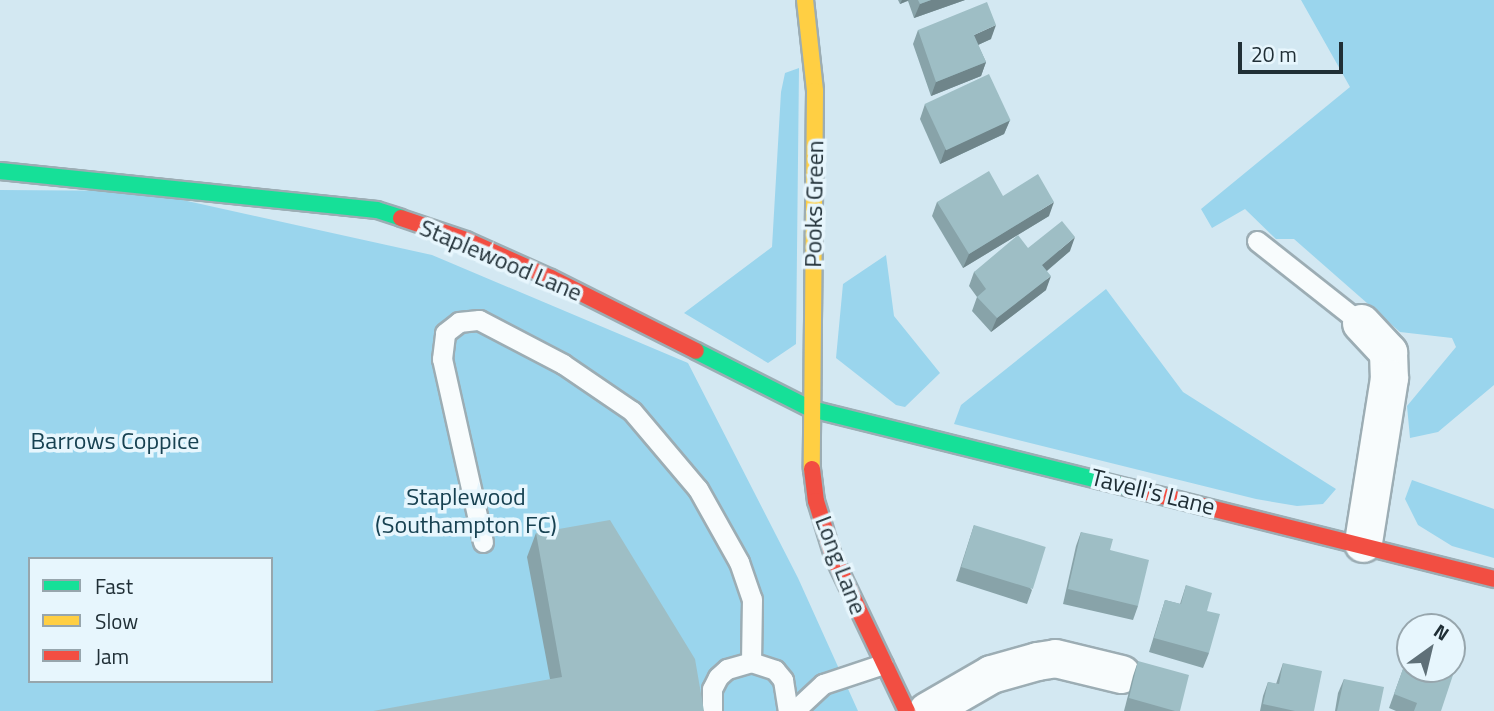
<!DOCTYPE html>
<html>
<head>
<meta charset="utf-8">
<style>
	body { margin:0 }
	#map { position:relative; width:1494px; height:711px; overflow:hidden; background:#d3e8f2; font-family:"Titillium Web",sans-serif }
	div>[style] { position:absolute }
	.green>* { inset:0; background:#9ad5ed }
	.roads { filter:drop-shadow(2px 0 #9cadb4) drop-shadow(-2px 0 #9cadb4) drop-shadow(0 2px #9cadb4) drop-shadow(0 -2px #9cadb4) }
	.lane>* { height:19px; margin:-9.5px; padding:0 9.5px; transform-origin:9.5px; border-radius:9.5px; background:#f8fcfd }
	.street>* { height:37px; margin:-18.5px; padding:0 18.5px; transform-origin:18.5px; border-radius:18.5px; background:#f8fcfd }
	.fast>* { height:16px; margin:-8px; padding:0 8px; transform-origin:8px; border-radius:8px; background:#16e098 }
	.slow>* { height:16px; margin:-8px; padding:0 8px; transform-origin:8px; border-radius:8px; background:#ffcf43 }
	.jam>* { height:16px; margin:-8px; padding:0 8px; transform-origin:8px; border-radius:8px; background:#f24e42 }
	.wall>* { inset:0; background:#88a3a9 }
	.shaded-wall>* { inset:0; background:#6f858a }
	.building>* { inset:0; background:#9ebec5; transform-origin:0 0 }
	span { translate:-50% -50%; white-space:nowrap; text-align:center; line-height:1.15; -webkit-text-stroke:7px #e7f6fd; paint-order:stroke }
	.street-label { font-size:24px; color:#202f36 }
	.park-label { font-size:24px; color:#174151 }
	.legend { position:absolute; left:28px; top:557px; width:245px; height:126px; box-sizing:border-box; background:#e7f6fd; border:2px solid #97a6ad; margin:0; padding:9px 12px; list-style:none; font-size:21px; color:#202f36 }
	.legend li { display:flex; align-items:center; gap:14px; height:35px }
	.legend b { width:35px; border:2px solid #97a6ad }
	.north { position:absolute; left:1396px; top:613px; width:70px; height:70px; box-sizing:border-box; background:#e7f6fd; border:2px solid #97a6ad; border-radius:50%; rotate:34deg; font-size:19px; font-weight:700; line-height:28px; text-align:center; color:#202f36 }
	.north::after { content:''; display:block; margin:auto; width:24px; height:32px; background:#5f7078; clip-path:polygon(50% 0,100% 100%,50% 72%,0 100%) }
	.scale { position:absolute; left:1238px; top:42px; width:105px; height:32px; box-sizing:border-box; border:4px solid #202f36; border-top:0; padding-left:9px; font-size:21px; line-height:24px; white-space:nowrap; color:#202f36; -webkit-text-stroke:5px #e7f6fd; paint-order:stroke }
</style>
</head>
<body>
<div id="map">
	<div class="green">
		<i style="clip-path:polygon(1301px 0,1494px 0,1494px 385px,1438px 432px,1410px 438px,1407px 406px,1456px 347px,1452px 338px,1400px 332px,1294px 239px,1276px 239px,1245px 209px,1212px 228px,1201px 209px,1350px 87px)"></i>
		<i style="clip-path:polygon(799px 68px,796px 344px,768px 363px,684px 313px,772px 247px,781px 92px,785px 73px)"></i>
		<i style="clip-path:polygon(evenodd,0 190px,142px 191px,432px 255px,688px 363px,798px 578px,858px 711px,0 711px,0 190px,30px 559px,271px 559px,271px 681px,30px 681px,30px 559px)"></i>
		<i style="clip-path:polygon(886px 255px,894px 316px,940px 373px,905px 407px,896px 405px,836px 358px,843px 284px)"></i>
		<i style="clip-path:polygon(1106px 289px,1183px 392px,1336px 489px,1323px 504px,1297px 506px,1256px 499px,954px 424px,961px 405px)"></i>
		<i style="clip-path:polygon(1412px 480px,1494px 509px,1494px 558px,1452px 546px,1418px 525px,1405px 499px)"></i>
	</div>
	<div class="roads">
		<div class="lane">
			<i style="left:1257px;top:241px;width:132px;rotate:38.3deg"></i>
			<i style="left:483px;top:542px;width:188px;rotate:-102.6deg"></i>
			<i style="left:442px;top:359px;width:26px;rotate:-83deg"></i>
			<i style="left:445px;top:333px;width:18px;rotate:-38deg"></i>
			<i style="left:459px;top:322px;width:20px;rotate:-6deg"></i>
			<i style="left:479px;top:320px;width:95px;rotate:27.6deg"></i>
			<i style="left:563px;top:364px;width:83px;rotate:34.3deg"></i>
			<i style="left:632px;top:411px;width:102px;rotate:49.8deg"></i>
			<i style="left:698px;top:489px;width:84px;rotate:60.7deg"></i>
			<i style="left:739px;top:562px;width:39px;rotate:71deg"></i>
			<i style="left:752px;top:599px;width:63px;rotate:90.9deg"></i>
			<i style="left:712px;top:711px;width:22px;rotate:-90deg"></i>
			<i style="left:712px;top:689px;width:13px;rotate:-63deg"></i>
			<i style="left:718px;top:677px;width:12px;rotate:-42deg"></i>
			<i style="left:727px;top:669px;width:25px;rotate:-16deg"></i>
			<i style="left:751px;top:662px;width:25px;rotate:18deg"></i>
			<i style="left:775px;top:670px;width:13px;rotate:51deg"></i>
			<i style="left:783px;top:680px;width:31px;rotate:81deg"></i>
			<i style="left:794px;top:711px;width:40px;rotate:-43deg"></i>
			<i style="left:823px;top:684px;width:63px;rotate:-18.4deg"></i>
		</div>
		<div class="street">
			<i style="left:1361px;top:323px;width:40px;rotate:47deg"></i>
			<i style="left:1388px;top:352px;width:26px;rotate:88deg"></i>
			<i style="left:1389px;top:378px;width:167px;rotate:99deg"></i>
			<i style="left:927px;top:711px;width:74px;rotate:-30deg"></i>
			<i style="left:991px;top:674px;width:48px;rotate:-15.8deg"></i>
			<i style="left:1037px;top:661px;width:18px;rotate:-9deg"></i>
			<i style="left:1055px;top:658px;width:68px;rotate:13.6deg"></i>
		</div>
		<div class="fast">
			<i style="left:0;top:171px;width:379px;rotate:5.9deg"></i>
			<i style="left:377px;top:210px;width:25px;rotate:18deg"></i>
			<i style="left:696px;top:351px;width:129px;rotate:26.8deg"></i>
			<i style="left:811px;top:409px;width:329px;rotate:13.9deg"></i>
		</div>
		<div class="slow">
			<i style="left:805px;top:0;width:92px;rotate:83.7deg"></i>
			<i style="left:815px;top:91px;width:378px;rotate:90.5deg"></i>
		</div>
		<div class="jam">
			<i style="left:401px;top:218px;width:69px;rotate:18.7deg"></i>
			<i style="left:466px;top:240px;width:93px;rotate:24.1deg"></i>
			<i style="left:551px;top:278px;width:162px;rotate:26.7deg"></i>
			<i style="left:812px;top:469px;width:32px;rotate:83deg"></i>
			<i style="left:816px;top:501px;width:58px;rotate:72.8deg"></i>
			<i style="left:833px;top:556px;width:172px;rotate:64.5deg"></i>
			<i style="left:1130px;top:488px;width:375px;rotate:14deg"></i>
		</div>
	</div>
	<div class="wall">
		<i style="clip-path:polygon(898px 0,965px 0,914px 18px,908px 1px,900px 4px)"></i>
		<i style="clip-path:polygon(918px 30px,991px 39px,978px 45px,986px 62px,981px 76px,931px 96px,913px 44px)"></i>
		<i style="clip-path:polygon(925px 104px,1010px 120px,1004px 134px,940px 164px,920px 119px)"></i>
		<i style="clip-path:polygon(1003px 196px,1049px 216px,963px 268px,932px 216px,937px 202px)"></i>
		<i style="clip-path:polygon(1028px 248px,1070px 251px,1047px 271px,1046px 290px,991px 332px,972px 311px,977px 297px,969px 286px,974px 272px)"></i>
		<i style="clip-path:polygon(974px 525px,1032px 590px,1027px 604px,956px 581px)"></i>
		<i style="clip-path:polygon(1081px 532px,1110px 550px,1138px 606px,1133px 620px,1063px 604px,1076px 546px)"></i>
		<i style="clip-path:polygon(536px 533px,704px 711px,550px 679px,527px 557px)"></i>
		<i style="clip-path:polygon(1186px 585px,1207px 611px,1209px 653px,1203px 668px,1149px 652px,1165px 600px,1180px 604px)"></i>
		<i style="clip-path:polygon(1138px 661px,1180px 711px,1124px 711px,1133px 676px)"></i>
		<i style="clip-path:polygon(1283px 663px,1314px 711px,1260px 711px,1263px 696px,1268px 682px,1276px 684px)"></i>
		<i style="clip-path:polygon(1403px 669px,1441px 711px,1396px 711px,1389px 708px)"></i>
		<i style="clip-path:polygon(1344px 679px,1379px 711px,1335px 711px,1338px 693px)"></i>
	</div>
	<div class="shaded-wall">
		<i style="clip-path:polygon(902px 0,909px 0,900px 4px)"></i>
		<i style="clip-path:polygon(931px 0,965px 0,914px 18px,920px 4px)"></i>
		<i style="clip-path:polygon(996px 25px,991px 39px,969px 49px,974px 35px)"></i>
		<i style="clip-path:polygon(986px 62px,981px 76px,931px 96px,936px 82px)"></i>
		<i style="clip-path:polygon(1010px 120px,1004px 134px,940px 164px,945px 150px)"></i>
		<i style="clip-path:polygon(1054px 202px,1049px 216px,963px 268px,969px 254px)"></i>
		<i style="clip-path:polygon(1075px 237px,1070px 251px,1037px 279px,1042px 265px)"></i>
		<i style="clip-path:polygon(1051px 276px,1046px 290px,991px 332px,997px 318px)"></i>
	</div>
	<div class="building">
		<i style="clip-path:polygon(918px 0,931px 0,920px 4px)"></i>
		<i style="clip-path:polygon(987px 2px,996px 25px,974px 35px,986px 62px,936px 82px,918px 30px)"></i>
		<i style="left:989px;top:74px;width:51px;height:71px;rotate:65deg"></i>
		<i style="clip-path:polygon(989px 171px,1003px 196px,1038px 174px,1054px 202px,969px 254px,937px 202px)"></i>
		<i style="clip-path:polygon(1062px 221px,1075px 237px,1042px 265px,1051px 276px,997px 318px,977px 297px,986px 289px,974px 272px,1018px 235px,1028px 248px)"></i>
		<i style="clip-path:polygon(610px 520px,695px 659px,704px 711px,373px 711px,562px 677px,536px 533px)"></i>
		<i style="left:974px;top:525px;width:75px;height:44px;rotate:17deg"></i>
		<i style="clip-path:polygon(1081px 532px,1113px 539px,1110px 550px,1149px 560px,1138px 606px,1068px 589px)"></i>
		<i style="clip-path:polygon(1186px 585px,1212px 593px,1207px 611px,1220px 614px,1209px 653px,1154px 638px,1165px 600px,1181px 604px)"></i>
		<i style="clip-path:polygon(1138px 661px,1189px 675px,1180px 711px,1175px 711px,1129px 698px)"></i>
		<i style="clip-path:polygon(1283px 663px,1322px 671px,1314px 711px,1295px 711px,1263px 704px,1268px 682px,1279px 684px)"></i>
		<i style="clip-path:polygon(1403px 669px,1420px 675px,1422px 669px,1447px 669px,1454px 672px,1441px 711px,1414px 711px,1417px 703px,1394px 694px)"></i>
		<i style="clip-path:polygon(1344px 679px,1384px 687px,1379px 711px,1337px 711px)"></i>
	</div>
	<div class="street-label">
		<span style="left:814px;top:204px;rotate:-89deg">Pooks Green</span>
		<span style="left:501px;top:260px;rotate:23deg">Staplewood Lane</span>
		<span style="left:1153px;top:492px;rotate:14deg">Tavell's Lane</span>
		<span style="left:841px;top:565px;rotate:69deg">Long Lane</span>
	</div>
	<div class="park-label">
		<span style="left:115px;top:441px">Barrows Coppice</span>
		<span style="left:466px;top:511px">Staplewood<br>(Southampton FC)</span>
	</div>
	<ul class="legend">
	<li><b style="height:9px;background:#16e098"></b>Fast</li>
	<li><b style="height:9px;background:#ffcf43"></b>Slow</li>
	<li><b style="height:9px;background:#f24e42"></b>Jam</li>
	</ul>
	<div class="north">N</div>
	<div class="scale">20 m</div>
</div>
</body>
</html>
